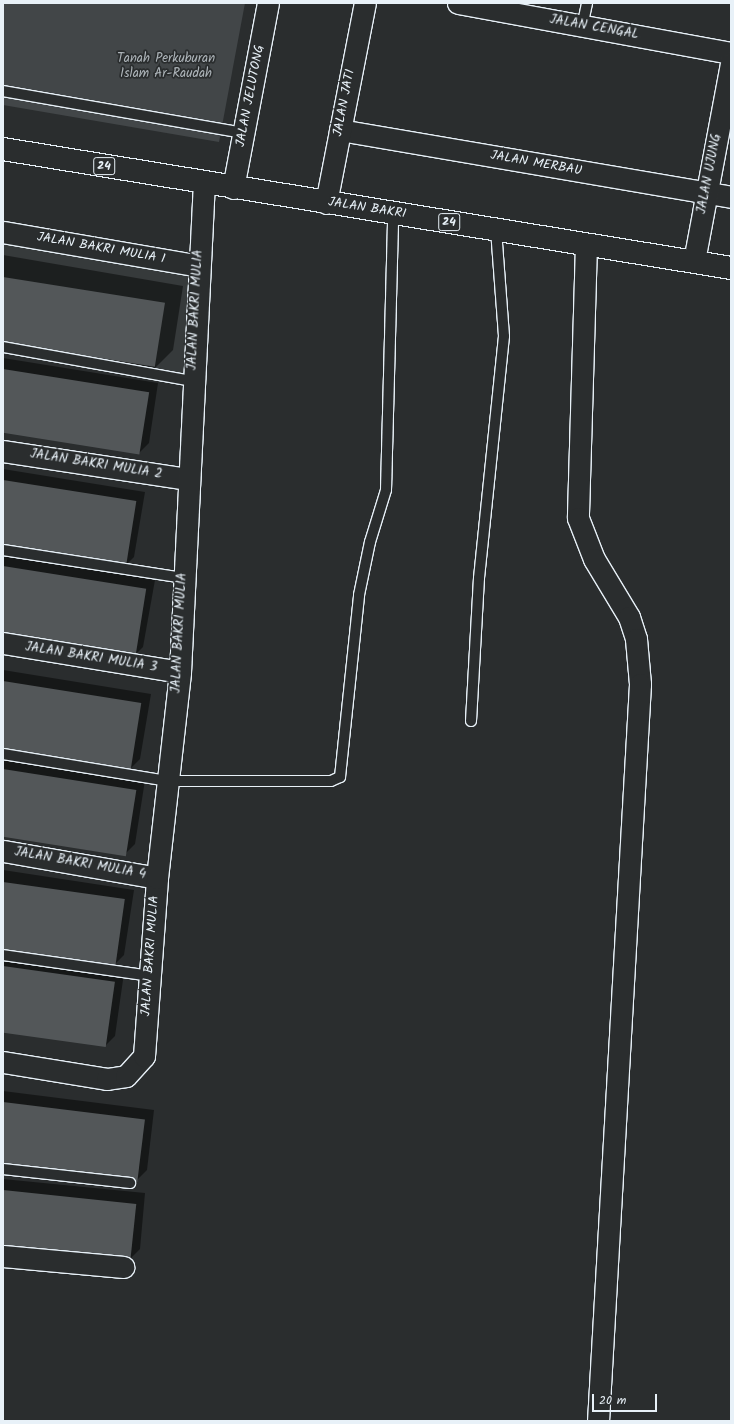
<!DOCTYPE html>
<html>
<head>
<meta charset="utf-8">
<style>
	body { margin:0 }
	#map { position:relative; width:734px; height:1424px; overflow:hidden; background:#2a2d2e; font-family:Kalam,sans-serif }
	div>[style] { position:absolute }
	.built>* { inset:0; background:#363a3b }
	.green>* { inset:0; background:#424648 }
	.shadow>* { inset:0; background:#0007 }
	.building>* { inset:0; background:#535759; transform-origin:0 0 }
	.roads { filter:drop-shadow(1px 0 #e8f1f8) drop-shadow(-1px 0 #e8f1f8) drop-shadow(0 1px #e8f1f8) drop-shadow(0 -1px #e8f1f8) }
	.lane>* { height:10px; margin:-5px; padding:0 5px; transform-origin:5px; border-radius:5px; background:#2a2d2e }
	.street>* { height:21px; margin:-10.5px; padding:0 10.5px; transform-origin:10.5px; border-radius:10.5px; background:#2a2d2e }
	.primary>* { height:22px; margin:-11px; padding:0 11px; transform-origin:11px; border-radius:11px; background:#2a2d2e }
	span { translate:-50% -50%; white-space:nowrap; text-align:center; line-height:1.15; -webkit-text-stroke:3.5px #2a2d2e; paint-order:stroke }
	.shield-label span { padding:1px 3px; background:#2a2d2e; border:1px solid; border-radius:3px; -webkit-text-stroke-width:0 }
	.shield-label { font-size:12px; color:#e8f1f8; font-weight:700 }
	.street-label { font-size:13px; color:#e8f1f8 }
	.park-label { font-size:13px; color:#aeb5ba }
	.frame { position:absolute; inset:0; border:4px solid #e8f1f8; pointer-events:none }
	.scale { position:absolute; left:592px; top:1394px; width:65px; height:18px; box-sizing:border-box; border:2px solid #e8f1f8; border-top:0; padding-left:5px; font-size:12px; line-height:14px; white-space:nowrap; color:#e8f1f8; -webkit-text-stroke:3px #2a2d2e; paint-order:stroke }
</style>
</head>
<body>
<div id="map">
	<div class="built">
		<i style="clip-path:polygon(3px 223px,206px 259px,200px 387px,3px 352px)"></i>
	</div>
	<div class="green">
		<i style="clip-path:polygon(3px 3px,245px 3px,219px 142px,3px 105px)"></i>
	</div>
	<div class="shadow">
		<i style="clip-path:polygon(3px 255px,183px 286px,173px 350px,155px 368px,3px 341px)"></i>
		<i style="clip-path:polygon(3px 358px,158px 383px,149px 443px,139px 453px,3px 431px)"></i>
		<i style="clip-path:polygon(3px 469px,145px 492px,134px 557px,124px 567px,3px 546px)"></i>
		<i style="clip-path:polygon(3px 555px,155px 580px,143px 647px,133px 657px,3px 635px)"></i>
		<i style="clip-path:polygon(3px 670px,151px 694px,140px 759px,130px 769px,3px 747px)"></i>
		<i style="clip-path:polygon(3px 758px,145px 780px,135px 844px,125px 854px,3px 835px)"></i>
		<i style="clip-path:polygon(3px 870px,134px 890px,124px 955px,114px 965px,3px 947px)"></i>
		<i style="clip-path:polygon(3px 955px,124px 973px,115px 1036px,105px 1046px,3px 1031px)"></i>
		<i style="clip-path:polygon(3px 1091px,154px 1110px,147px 1170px,137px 1180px,3px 1164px)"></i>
		<i style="clip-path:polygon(3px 1179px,145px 1193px,140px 1249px,130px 1259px,3px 1246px)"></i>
	</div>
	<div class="building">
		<i style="left:3px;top:277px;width:164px;height:65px;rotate:9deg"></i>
		<i style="left:3px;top:369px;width:148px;height:63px;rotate:9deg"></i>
		<i style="left:3px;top:480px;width:135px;height:68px;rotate:9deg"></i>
		<i style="left:3px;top:566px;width:145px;height:70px;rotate:9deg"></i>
		<i style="left:3px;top:681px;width:140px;height:67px;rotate:9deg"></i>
		<i style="left:3px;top:769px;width:135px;height:67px;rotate:9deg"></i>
		<i style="left:3px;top:882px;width:123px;height:67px;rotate:8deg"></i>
		<i style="left:3px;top:966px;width:113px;height:66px;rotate:8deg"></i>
		<i style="left:3px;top:1102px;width:143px;height:63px;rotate:7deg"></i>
		<i style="left:3px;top:1190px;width:134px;height:57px;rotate:6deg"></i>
	</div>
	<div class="roads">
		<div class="lane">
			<i style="left:582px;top:27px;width:25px;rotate:-78deg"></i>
			<i style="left:3px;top:91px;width:245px;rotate:9.9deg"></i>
			<i style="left:3px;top:347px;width:192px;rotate:10.2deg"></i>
			<i style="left:3px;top:550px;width:182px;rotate:8.8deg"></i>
			<i style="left:471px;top:721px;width:143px;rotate:-86.8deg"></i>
			<i style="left:479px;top:578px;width:243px;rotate:-84.1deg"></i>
			<i style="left:504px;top:336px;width:106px;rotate:-94.3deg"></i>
			<i style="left:3px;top:754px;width:166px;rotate:9.3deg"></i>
			<i style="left:167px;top:781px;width:164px"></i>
			<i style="left:331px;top:781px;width:10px;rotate:-24deg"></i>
			<i style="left:340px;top:777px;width:183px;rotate:-84deg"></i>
			<i style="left:359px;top:595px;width:54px;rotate:-78.3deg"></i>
			<i style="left:370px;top:542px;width:54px;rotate:-72.9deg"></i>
			<i style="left:386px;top:490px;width:276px;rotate:-88.5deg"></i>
			<i style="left:3px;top:955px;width:148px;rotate:8.1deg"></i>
			<i style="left:3px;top:1169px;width:128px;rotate:6.3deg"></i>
		</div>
		<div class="street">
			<i style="left:458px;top:3px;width:278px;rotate:10.4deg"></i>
			<i style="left:340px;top:130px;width:397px;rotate:9.7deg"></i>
			<i style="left:233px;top:188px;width:188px;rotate:-79.3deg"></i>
			<i style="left:326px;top:203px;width:204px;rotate:-79deg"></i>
			<i style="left:3px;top:232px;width:199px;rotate:9.8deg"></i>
			<i style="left:586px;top:244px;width:274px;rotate:91.7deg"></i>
			<i style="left:578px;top:518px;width:44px;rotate:68.7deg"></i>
			<i style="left:594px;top:559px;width:68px;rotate:58.9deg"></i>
			<i style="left:629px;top:617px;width:23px;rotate:72deg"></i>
			<i style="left:636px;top:639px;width:45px;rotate:84.9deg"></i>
			<i style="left:640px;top:684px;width:738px;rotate:93.26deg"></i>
			<i style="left:694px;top:261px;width:201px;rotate:-79.4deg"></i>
			<i style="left:3px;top:451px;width:187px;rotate:8.6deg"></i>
			<i style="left:3px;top:643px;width:179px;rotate:9.3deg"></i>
			<i style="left:3px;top:851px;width:156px;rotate:9.9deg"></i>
			<i style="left:3px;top:1062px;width:105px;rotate:9.3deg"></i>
			<i style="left:107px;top:1079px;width:19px;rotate:-9deg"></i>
			<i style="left:126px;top:1076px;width:27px;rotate:-48deg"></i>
			<i style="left:144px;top:1056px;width:178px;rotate:-85.8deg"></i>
			<i style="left:157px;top:878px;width:207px;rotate:-83.6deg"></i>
			<i style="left:180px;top:672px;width:489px;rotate:-87.2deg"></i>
			<i style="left:3px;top:1256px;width:121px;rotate:5.2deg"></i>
		</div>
		<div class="primary">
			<i style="left:3px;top:149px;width:738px;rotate:9.28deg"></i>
		</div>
	</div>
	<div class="shield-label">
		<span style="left:104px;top:166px">24</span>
		<span style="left:449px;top:222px">24</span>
	</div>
	<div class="street-label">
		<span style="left:594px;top:28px;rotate:10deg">JALAN CENGAL</span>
		<span style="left:251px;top:96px;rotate:-79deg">JALAN JELUTONG</span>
		<span style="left:345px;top:103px;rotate:-79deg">JALAN JATI</span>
		<span style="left:536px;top:164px;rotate:10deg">JALAN MERBAU</span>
		<span style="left:710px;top:174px;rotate:-79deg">JALAN UJUNG</span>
		<span style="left:367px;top:209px;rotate:9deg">JALAN BAKRI</span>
		<span style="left:101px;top:249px;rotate:10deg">JALAN BAKRI MULIA 1</span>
		<span style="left:196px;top:310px;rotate:-87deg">JALAN BAKRI MULIA</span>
		<span style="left:96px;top:465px;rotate:9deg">JALAN BAKRI MULIA 2</span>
		<span style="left:180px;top:633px;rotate:-87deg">JALAN BAKRI MULIA</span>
		<span style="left:91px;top:658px;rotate:9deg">JALAN BAKRI MULIA 3</span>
		<span style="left:80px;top:864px;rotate:10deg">JALAN BAKRI MULIA 4</span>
		<span style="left:151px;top:956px;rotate:-86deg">JALAN BAKRI MULIA</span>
	</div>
	<div class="park-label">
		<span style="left:166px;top:67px">Tanah Perkuburan<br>Islam Ar-Raudah</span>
	</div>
	<div class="frame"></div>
	<div class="scale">20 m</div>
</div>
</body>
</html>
